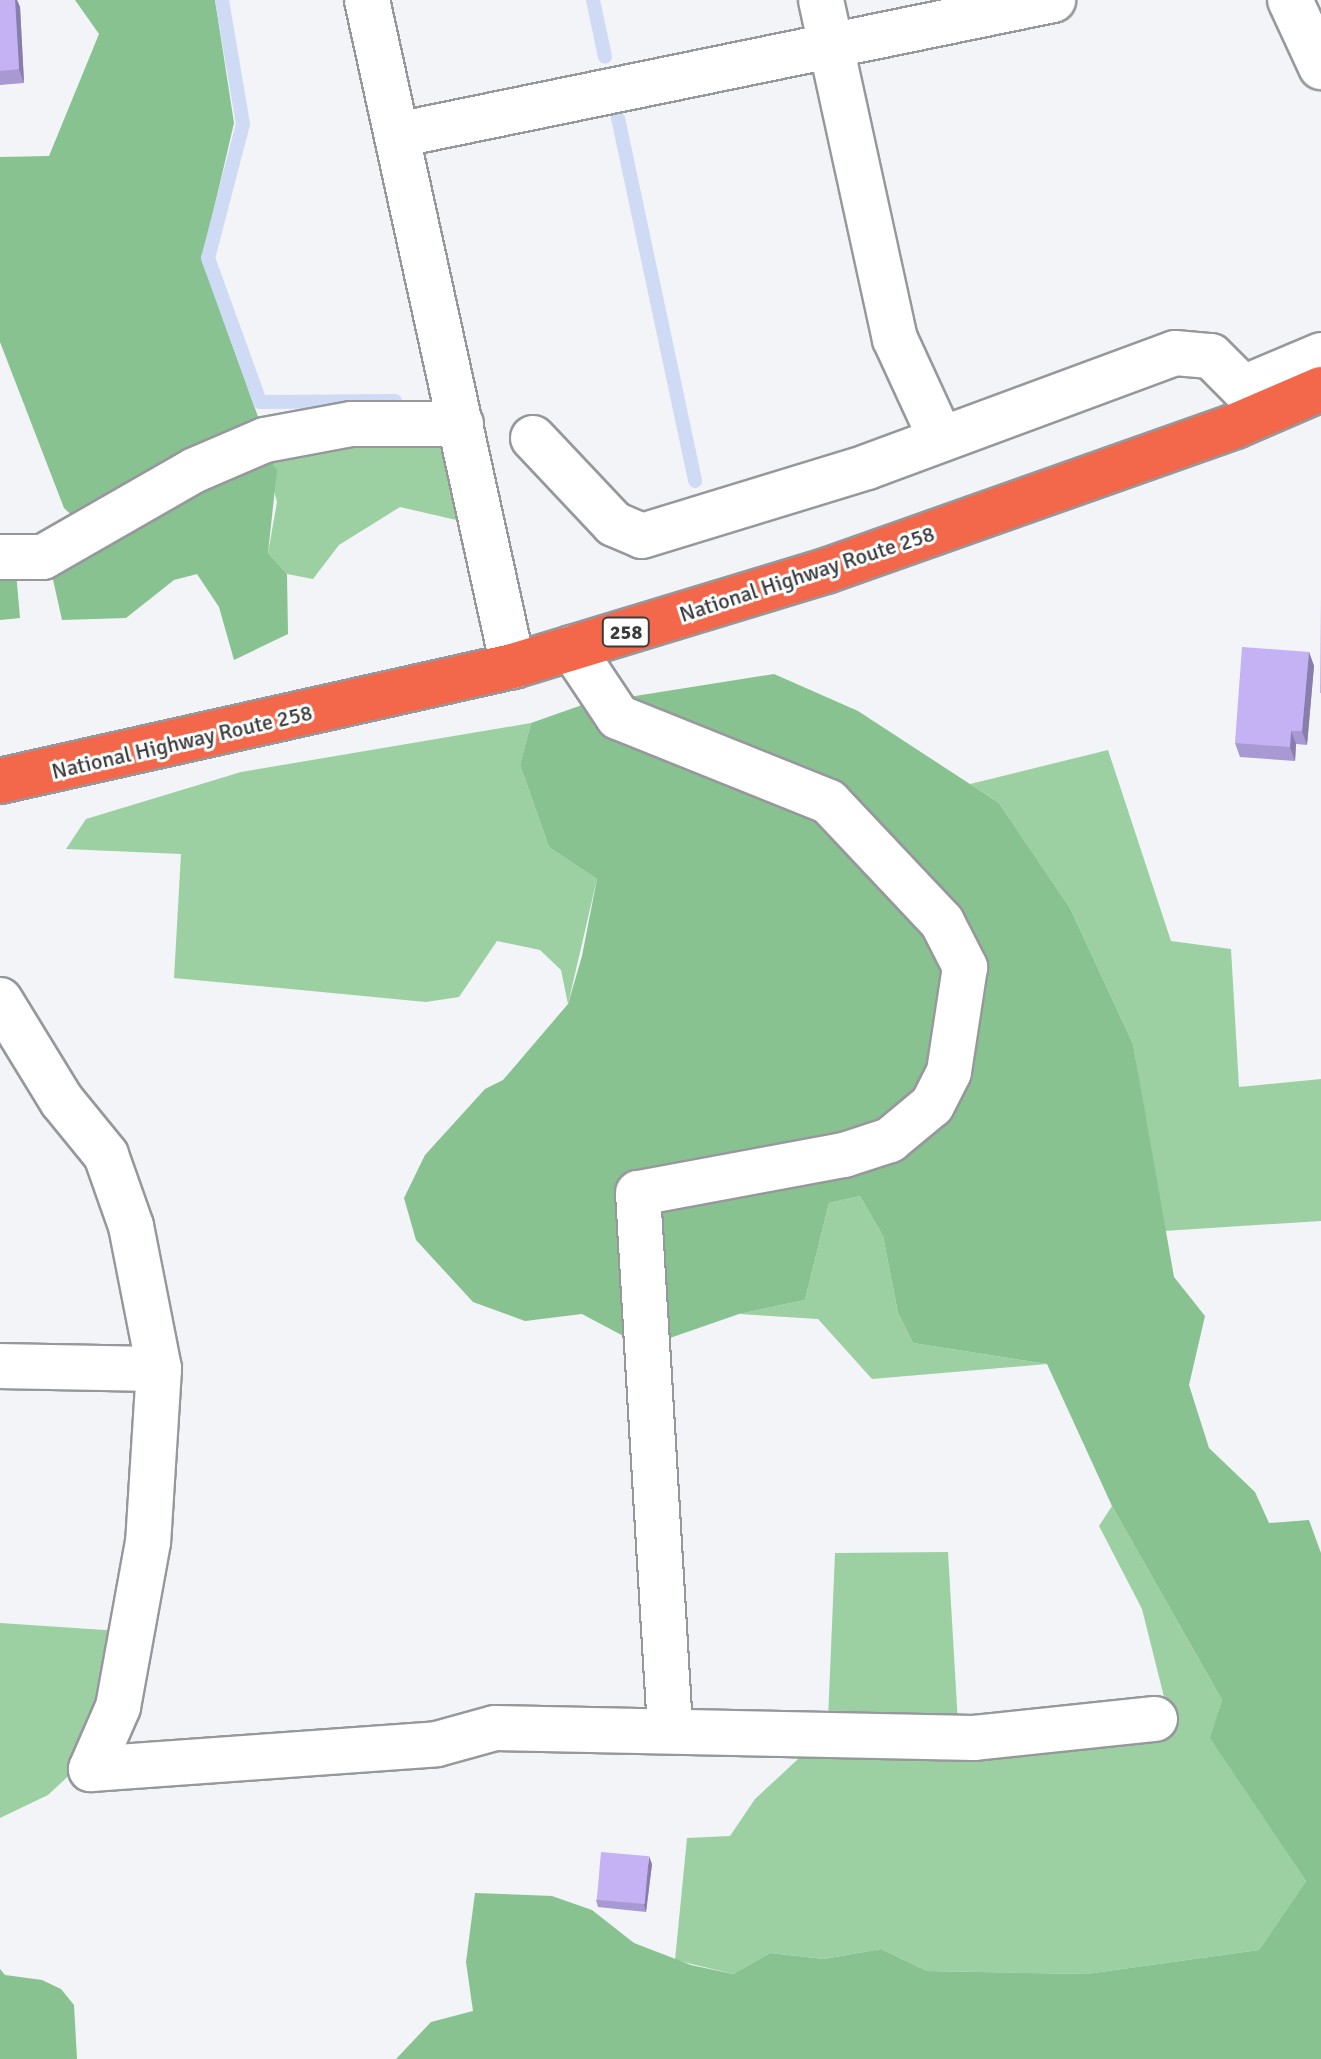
<!DOCTYPE html>
<html>
<head>
<meta charset="utf-8">
<style>
	body { margin:0 }
	#map { position:relative; width:1321px; height:2059px; overflow:hidden; background:#f2f4f8; font-family:Signika,sans-serif }
	div>[style] { position:absolute }
	.green>* { inset:0; background:#9cd0a3 }
	.forest>* { inset:0; background:#87c290 }
	.stream>* { height:14px; margin:-7px; padding:0 7px; transform-origin:7px; border-radius:7px; background:#cfdbf5 }
	.roads { filter:drop-shadow(2px 0 #96989c) drop-shadow(-2px 0 #96989c) drop-shadow(0 2px #96989c) drop-shadow(0 -2px #96989c) }
	.street>* { height:44px; margin:-22px; padding:0 22px; transform-origin:22px; border-radius:22px; background:#fff }
	.highway>* { height:44px; margin:-22px; padding:0 22px; transform-origin:22px; border-radius:22px; background:#f3684a }
	.wall>* { inset:0; background:#a999d2 }
	.shaded-wall>* { inset:0; background:#897dab }
	.building>* { inset:0; background:#c4b2f4; transform-origin:0 0 }
	span { translate:-50% -50%; white-space:nowrap; text-align:center; line-height:1.15; -webkit-text-stroke:6px #fff; paint-order:stroke }
	.shield-label span { padding:2px 6px; background:#fff; border:2px solid; border-radius:6px; -webkit-text-stroke-width:0 }
	.shield-label { font-size:20px; color:#3a3b3d; font-weight:700 }
	.street-label { font-size:22px; color:#3a3b3d }
</style>
</head>
<body>
<div id="map">
	<div class="green">
		<i style="clip-path:polygon(319px 440px,443px 443px,465px 522px,400px 507px,339px 545px,313px 579px,287px 574px,268px 553px,277px 502px,264px 453px)"></i>
		<i style="clip-path:polygon(531px 723px,520px 765px,549px 847px,597px 879px,568px 1004px,561px 970px,540px 950px,497px 941px,459px 997px,426px 1002px,174px 978px,181px 854px,66px 849px,86px 819px,241px 772px)"></i>
		<i style="clip-path:polygon(1108px 750px,1171px 941px,1231px 949px,1239px 1087px,1321px 1079px,1321px 1221px,1164px 1231px,1133px 1044px,1070px 908px,999px 803px,970px 784px)"></i>
		<i style="clip-path:polygon(860px 1196px,883px 1236px,898px 1313px,913px 1343px,1047px 1364px,872px 1379px,818px 1319px,739px 1314px,805px 1300px,829px 1203px)"></i>
		<i style="clip-path:polygon(1112px 1506px,1222px 1700px,1211px 1738px,1306px 1881px,1259px 1950px,1086px 1974px,927px 1971px,881px 1949px,824px 1959px,770px 1953px,733px 1974px,675px 1960px,687px 1838px,730px 1836px,755px 1799px,811px 1747px,1165px 1701px,1142px 1609px,1099px 1526px)"></i>
		<i style="clip-path:polygon(948px 1552px,958px 1724px,828px 1720px,835px 1553px)"></i>
		<i style="clip-path:polygon(0 1623px,120px 1631px,77px 1768px,48px 1795px,0 1818px)"></i>
	</div>
	<div class="forest">
		<i style="clip-path:polygon(75px 0,215px 0,234px 123px,202px 260px,262px 428px,80px 523px,64px 508px,0 342px,0 157px,49px 156px,99px 34px)"></i>
		<i style="clip-path:polygon(264px 453px,277px 470px,268px 553px,287px 574px,288px 634px,234px 660px,219px 607px,197px 574px,174px 580px,126px 618px,62px 620px,50px 566px)"></i>
		<i style="clip-path:polygon(0 569px,16px 572px,20px 618px,0 620px)"></i>
		<i style="clip-path:polygon(774px 674px,858px 711px,999px 803px,1070px 908px,1133px 1044px,1174px 1277px,1205px 1316px,1189px 1385px,1209px 1448px,1255px 1492px,1269px 1523px,1309px 1520px,1321px 1553px,1321px 2059px,396px 2059px,431px 2022px,473px 2011px,466px 1962px,475px 1893px,552px 1896px,592px 1910px,634px 1943px,691px 1965px,733px 1974px,770px 1953px,824px 1959px,881px 1949px,927px 1971px,1086px 1974px,1259px 1950px,1306px 1881px,1210px 1738px,1222px 1700px,1112px 1506px,1047px 1364px,913px 1343px,898px 1313px,883px 1236px,860px 1196px,829px 1203px,805px 1300px,739px 1314px,667px 1339px,629px 1339px,582px 1314px,525px 1321px,473px 1302px,416px 1240px,404px 1198px,425px 1155px,485px 1089px,503px 1080px,568px 1004px,582px 956px,597px 879px,549px 847px,520px 765px,531px 723px,585px 704px)"></i>
		<i style="clip-path:polygon(0 1969px,5px 1975px,42px 1980px,61px 1989px,74px 2005px,77px 2059px,0 2059px)"></i>
	</div>
	<div class="stream">
		<i style="left:222px;top:0;width:126px;rotate:80.4deg"></i>
		<i style="left:243px;top:124px;width:138px;rotate:104.6deg"></i>
		<i style="left:208px;top:258px;width:153px;rotate:70.1deg"></i>
		<i style="left:260px;top:402px;width:135px;rotate:-0.4deg"></i>
		<i style="left:593px;top:0;width:58px;rotate:78.1deg"></i>
		<i style="left:618px;top:118px;width:371px;rotate:78deg"></i>
	</div>
	<div class="roads">
		<div class="street">
			<i style="left:367px;top:0;width:682px;rotate:77.64deg"></i>
			<i style="left:821px;top:0;width:347px;rotate:77.7deg"></i>
			<i style="left:895px;top:339px;width:108px;rotate:65.3deg"></i>
			<i style="left:1290px;top:0;width:74px;rotate:65.2deg"></i>
			<i style="left:397px;top:135px;width:670px;rotate:-11.63deg"></i>
			<i style="left:533px;top:438px;width:118px;rotate:46.7deg"></i>
			<i style="left:614px;top:524px;width:30px;rotate:23deg"></i>
			<i style="left:642px;top:536px;width:235px;rotate:-17deg"></i>
			<i style="left:867px;top:467px;width:328px;rotate:-20.3deg"></i>
			<i style="left:1175px;top:353px;width:36px;rotate:5deg"></i>
			<i style="left:1211px;top:356px;width:45px;rotate:45deg"></i>
			<i style="left:1243px;top:388px;width:85px;rotate:-22.9deg"></i>
			<i style="left:0;top:557px;width:43px"></i>
			<i style="left:43px;top:557px;width:175px;rotate:-29.8deg"></i>
			<i style="left:195px;top:470px;width:76px;rotate:-23.2deg"></i>
			<i style="left:265px;top:440px;width:87px;rotate:-10.5deg"></i>
			<i style="left:351px;top:424px;width:110px"></i>
			<i style="left:572px;top:648px;width:83px;rotate:56.3deg"></i>
			<i style="left:618px;top:717px;width:227px;rotate:21.9deg"></i>
			<i style="left:829px;top:802px;width:165px;rotate:46.7deg"></i>
			<i style="left:942px;top:922px;width:51px;rotate:62.9deg"></i>
			<i style="left:965px;top:967px;width:106px;rotate:98.7deg"></i>
			<i style="left:949px;top:1072px;width:37px;rotate:117deg"></i>
			<i style="left:932px;top:1105px;width:55px;rotate:140.2deg"></i>
			<i style="left:890px;top:1140px;width:48px;rotate:161.9deg"></i>
			<i style="left:844px;top:1155px;width:209px;rotate:169.5deg"></i>
			<i style="left:638px;top:1193px;width:536px;rotate:86.58deg"></i>
			<i style="left:0;top:1000px;width:119px;rotate:58.5deg"></i>
			<i style="left:62px;top:1101px;width:70px;rotate:50.8deg"></i>
			<i style="left:106px;top:1155px;width:75px;rotate:70.6deg"></i>
			<i style="left:131px;top:1226px;width:146px;rotate:78.9deg"></i>
			<i style="left:159px;top:1369px;width:173px;rotate:93.6deg"></i>
			<i style="left:148px;top:1542px;width:168px;rotate:100.3deg"></i>
			<i style="left:118px;top:1707px;width:68px;rotate:113.5deg"></i>
			<i style="left:91px;top:1769px;width:347px;rotate:-4.1deg"></i>
			<i style="left:437px;top:1744px;width:60px;rotate:-15.4deg"></i>
			<i style="left:495px;top:1728px;width:479px;rotate:1.2deg"></i>
			<i style="left:974px;top:1738px;width:182px;rotate:-6deg"></i>
			<i style="left:0;top:1366px;width:159px;rotate:1.1deg"></i>
		</div>
		<div class="highway">
			<i style="left:0;top:781px;width:526px;rotate:-12.64deg"></i>
			<i style="left:513px;top:666px;width:327px;rotate:-16.9deg"></i>
			<i style="left:826px;top:571px;width:434px;rotate:-19.5deg"></i>
			<i style="left:1235px;top:426px;width:94px;rotate:-23.3deg"></i>
		</div>
	</div>
	<div class="wall">
		<i style="clip-path:polygon(0 0,17px 0,20px 7px,24px 83px,0 85px)"></i>
		<i style="clip-path:polygon(1309px 652px,1314px 666px,1307px 745px,1296px 744px,1295px 761px,1240px 757px,1235px 743px)"></i>
		<i style="clip-path:polygon(652px 1864px,646px 1912px,598px 1907px,596px 1900px)"></i>
	</div>
	<div class="shaded-wall">
		<i style="clip-path:polygon(15px 0,17px 0,20px 7px,24px 83px,19px 69px)"></i>
		<i style="clip-path:polygon(1309px 652px,1314px 666px,1307px 745px,1302px 731px)"></i>
		<i style="clip-path:polygon(1291px 731px,1296px 744px,1295px 761px,1290px 747px)"></i>
		<i style="clip-path:polygon(649px 1856px,652px 1864px,646px 1912px,644px 1905px)"></i>
	</div>
	<div class="building">
		<i style="clip-path:polygon(0 0,15px 0,19px 69px,0 71px)"></i>
		<i style="clip-path:polygon(1321px 598px,1321px 693px,1320px 693px)"></i>
		<i style="clip-path:polygon(1242px 647px,1309px 652px,1302px 731px,1291px 731px,1290px 747px,1235px 743px)"></i>
		<i style="left:601px;top:1852px;width:48px;height:48px;rotate:5deg"></i>
	</div>
	<div class="shield-label">
		<span style="left:626px;top:632px">258</span>
	</div>
	<div class="street-label">
		<span style="left:807px;top:574px;rotate:-18deg">National Highway Route 258</span>
		<span style="left:182px;top:742px;rotate:-13deg">National Highway Route 258</span>
	</div>
</div>
</body>
</html>
